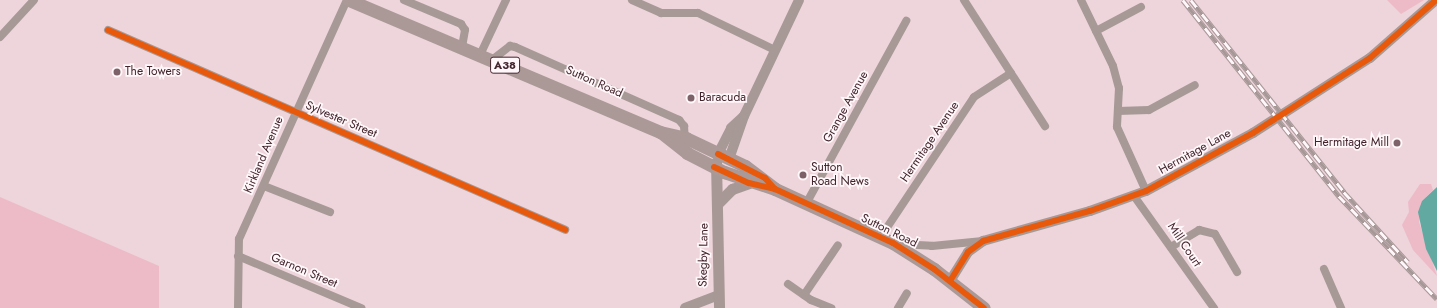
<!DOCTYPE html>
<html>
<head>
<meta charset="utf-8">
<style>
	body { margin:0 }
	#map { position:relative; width:1437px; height:308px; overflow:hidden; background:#eed4db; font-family:Jost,sans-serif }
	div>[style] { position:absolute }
	.green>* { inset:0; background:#edbbc8 }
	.water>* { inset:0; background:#61a9a1 }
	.minor>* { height:8px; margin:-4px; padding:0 4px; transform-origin:4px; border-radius:4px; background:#a79996 }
	.tertiary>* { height:10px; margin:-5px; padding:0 5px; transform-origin:5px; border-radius:5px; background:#a79996 }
	.secondary>* { height:11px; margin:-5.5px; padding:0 5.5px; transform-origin:5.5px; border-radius:5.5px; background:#a89895 }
	.trunk>* { height:13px; margin:-6.5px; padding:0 6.5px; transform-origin:6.5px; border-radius:6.5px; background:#aa9997 }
	.rail>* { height:4.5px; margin-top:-2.25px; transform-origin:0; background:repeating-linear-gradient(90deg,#fff7f9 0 9px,#a79898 0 18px); box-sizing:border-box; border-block:1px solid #a79898 }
	.cycleway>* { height:6px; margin:-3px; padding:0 3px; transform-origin:3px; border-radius:3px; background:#e8590c }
	.dots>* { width:11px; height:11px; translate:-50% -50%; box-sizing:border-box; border:2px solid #fff7f9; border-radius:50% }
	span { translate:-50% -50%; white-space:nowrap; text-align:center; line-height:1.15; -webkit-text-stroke:3.5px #fff7f9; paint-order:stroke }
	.shield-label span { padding:1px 3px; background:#fff7f9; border:1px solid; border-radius:3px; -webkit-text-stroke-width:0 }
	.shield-label { font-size:11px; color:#42242d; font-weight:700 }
	.poi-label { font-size:12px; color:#42242d }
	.left { translate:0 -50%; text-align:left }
	.right { translate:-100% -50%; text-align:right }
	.street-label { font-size:12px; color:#42242d }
</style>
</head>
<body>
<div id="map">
	<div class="green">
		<i style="clip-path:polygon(1387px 0,1424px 0,1401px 14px)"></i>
		<i style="clip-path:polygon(1420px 184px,1431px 184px,1433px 190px,1422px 201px,1419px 222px,1437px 276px,1413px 250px,1402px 225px,1409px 212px,1408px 202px)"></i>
		<i style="clip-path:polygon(0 197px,159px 266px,159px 308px,0 308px)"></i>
	</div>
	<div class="water">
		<i style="clip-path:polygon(1437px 187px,1437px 271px,1426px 249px,1418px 212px,1422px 201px)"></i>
	</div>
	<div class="minor">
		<i style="left:404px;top:0;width:62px;rotate:22.8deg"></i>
		<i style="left:461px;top:24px;width:7px;rotate:56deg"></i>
		<i style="left:465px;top:30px;width:17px;rotate:100deg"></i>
		<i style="left:632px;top:0;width:32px;rotate:24deg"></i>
		<i style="left:661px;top:13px;width:37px"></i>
		<i style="left:698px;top:13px;width:85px;rotate:25.7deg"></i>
		<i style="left:964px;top:0;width:150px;rotate:57.3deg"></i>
		<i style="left:1081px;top:0;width:73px;rotate:64.1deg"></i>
		<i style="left:1113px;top:66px;width:23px;rotate:75deg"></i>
		<i style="left:1119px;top:88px;width:39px;rotate:93deg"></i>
		<i style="left:1117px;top:127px;width:70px;rotate:65.6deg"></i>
		<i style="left:108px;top:30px;width:499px;rotate:23.6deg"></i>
		<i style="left:1096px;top:31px;width:51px;rotate:-28.1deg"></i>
		<i style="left:0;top:37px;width:50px;rotate:-47.4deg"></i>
		<i style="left:480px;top:55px;width:61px;rotate:-64.7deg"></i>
		<i style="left:492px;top:60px;width:23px;rotate:-38deg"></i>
		<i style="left:510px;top:46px;width:5px;rotate:11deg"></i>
		<i style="left:515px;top:47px;width:180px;rotate:24deg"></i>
		<i style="left:679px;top:120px;width:8px;rotate:50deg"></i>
		<i style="left:684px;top:126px;width:16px;rotate:86deg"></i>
		<i style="left:1118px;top:111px;width:31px;rotate:-2deg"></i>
		<i style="left:1149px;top:110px;width:52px;rotate:-28.5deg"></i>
		<i style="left:264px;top:186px;width:71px;rotate:21.5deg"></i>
		<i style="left:1134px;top:196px;width:138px;rotate:54.5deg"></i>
		<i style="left:806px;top:204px;width:209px;rotate:-61.3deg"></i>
		<i style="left:880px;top:238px;width:169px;rotate:-56.3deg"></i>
		<i style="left:974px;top:97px;width:44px;rotate:-33deg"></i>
		<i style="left:898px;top:244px;width:34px;rotate:3deg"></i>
		<i style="left:932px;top:246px;width:51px;rotate:-5.6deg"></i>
		<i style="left:1171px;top:247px;width:33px;rotate:-31deg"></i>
		<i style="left:1199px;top:230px;width:16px;rotate:14deg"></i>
		<i style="left:1215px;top:234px;width:44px;rotate:59.9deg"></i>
		<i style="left:238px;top:256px;width:134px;rotate:22.9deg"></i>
		<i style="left:1324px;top:269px;width:43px;rotate:66.4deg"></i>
		<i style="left:788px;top:284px;width:28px;rotate:35deg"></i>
		<i style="left:811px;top:300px;width:22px;rotate:22deg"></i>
		<i style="left:804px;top:295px;width:60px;rotate:-55.8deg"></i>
		<i style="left:238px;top:308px;width:69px;rotate:-89.2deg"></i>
		<i style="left:239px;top:239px;width:262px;rotate:-65.7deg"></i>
		<i style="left:898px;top:308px;width:17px;rotate:-59deg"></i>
	</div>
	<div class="tertiary">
		<i style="left:718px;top:154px;width:29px;rotate:-63deg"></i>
		<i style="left:731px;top:128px;width:16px;rotate:-43deg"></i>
		<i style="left:729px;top:159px;width:46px;rotate:-70.8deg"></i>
		<i style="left:744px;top:116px;width:128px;rotate:-64.6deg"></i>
		<i style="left:950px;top:281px;width:34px;rotate:-58deg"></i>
		<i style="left:968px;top:252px;width:19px;rotate:-36deg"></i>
		<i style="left:983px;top:241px;width:111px;rotate:-15.7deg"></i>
		<i style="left:1090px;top:211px;width:59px;rotate:-19.7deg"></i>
		<i style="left:1146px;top:191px;width:122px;rotate:-28.5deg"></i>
		<i style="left:1253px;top:133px;width:139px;rotate:-32.7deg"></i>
		<i style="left:1370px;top:58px;width:88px;rotate:-41.3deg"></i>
		<i style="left:685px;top:308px;width:33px;rotate:-21deg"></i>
	</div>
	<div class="secondary">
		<i style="left:716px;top:162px;width:146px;rotate:88.8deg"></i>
		<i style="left:718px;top:203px;width:20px;rotate:-45deg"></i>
		<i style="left:732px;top:189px;width:18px;rotate:-19deg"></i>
	</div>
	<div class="trunk">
		<i style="left:349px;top:0;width:338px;rotate:23deg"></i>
		<i style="left:660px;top:132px;width:27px;rotate:13deg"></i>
		<i style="left:686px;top:138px;width:65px;rotate:25.4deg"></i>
		<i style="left:745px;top:166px;width:38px;rotate:37deg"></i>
		<i style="left:663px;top:134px;width:31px;rotate:38deg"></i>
		<i style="left:687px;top:153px;width:42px;rotate:27.2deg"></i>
		<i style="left:724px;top:172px;width:54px;rotate:18.4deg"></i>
		<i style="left:775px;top:189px;width:130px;rotate:24.6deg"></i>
		<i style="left:893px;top:243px;width:49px;rotate:32.4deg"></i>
		<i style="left:934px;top:269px;width:63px;rotate:38deg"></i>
	</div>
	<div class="rail">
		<i style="left:1183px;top:0;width:251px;rotate:51.5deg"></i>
		<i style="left:1339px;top:196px;width:142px;rotate:46.4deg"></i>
		<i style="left:1191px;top:0;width:246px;rotate:51.4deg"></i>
		<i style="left:1344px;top:192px;width:95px;rotate:47.6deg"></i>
	</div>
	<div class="cycleway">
		<i style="left:108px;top:30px;width:499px;rotate:23.6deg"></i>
		<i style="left:718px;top:154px;width:53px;rotate:27.1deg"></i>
		<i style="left:765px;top:178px;width:15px;rotate:48deg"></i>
		<i style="left:714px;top:167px;width:38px;rotate:25deg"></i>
		<i style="left:749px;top:183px;width:27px;rotate:13deg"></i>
		<i style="left:775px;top:189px;width:130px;rotate:24.6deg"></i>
		<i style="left:893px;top:243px;width:49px;rotate:32.4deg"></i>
		<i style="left:934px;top:269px;width:63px;rotate:38deg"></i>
		<i style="left:950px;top:281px;width:34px;rotate:-58deg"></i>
		<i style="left:968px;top:252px;width:19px;rotate:-36deg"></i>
		<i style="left:983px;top:241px;width:111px;rotate:-15.7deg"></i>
		<i style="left:1090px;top:211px;width:59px;rotate:-19.7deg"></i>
		<i style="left:1146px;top:191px;width:122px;rotate:-28.5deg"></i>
		<i style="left:1253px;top:133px;width:139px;rotate:-32.7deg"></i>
		<i style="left:1370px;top:58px;width:88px;rotate:-41.3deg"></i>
	</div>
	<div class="dots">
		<i style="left:117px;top:72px;background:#7e626a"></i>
		<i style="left:691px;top:98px;background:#7e626a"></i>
		<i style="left:1397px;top:143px;background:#7e626a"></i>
		<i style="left:803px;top:175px;background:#7e626a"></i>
	</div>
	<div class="shield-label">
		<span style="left:505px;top:65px">A38</span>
	</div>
	<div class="poi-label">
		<span class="left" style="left:125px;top:72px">The Towers</span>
		<span class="left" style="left:699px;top:98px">Baracuda</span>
		<span class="right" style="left:1389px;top:143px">Hermitage Mill</span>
		<span class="left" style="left:811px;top:175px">Sutton<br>Road News</span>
	</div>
	<div class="street-label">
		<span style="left:594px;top:82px;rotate:24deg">Sutton Road</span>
		<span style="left:846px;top:107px;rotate:-61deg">Grange Avenue</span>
		<span style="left:341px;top:120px;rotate:23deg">Sylvester Street</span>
		<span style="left:930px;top:142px;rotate:-56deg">Hermitage Avenue</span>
		<span style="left:1195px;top:152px;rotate:-29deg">Hermitage Lane</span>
		<span style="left:264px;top:155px;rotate:-67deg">Kirkland Avenue</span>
		<span style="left:889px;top:231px;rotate:26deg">Sutton Road</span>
		<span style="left:1184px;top:245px;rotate:56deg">Mill Court</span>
		<span style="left:704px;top:255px;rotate:-89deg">Skegby Lane</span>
		<span style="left:304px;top:271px;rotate:23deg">Garnon Street</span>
	</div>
</div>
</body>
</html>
